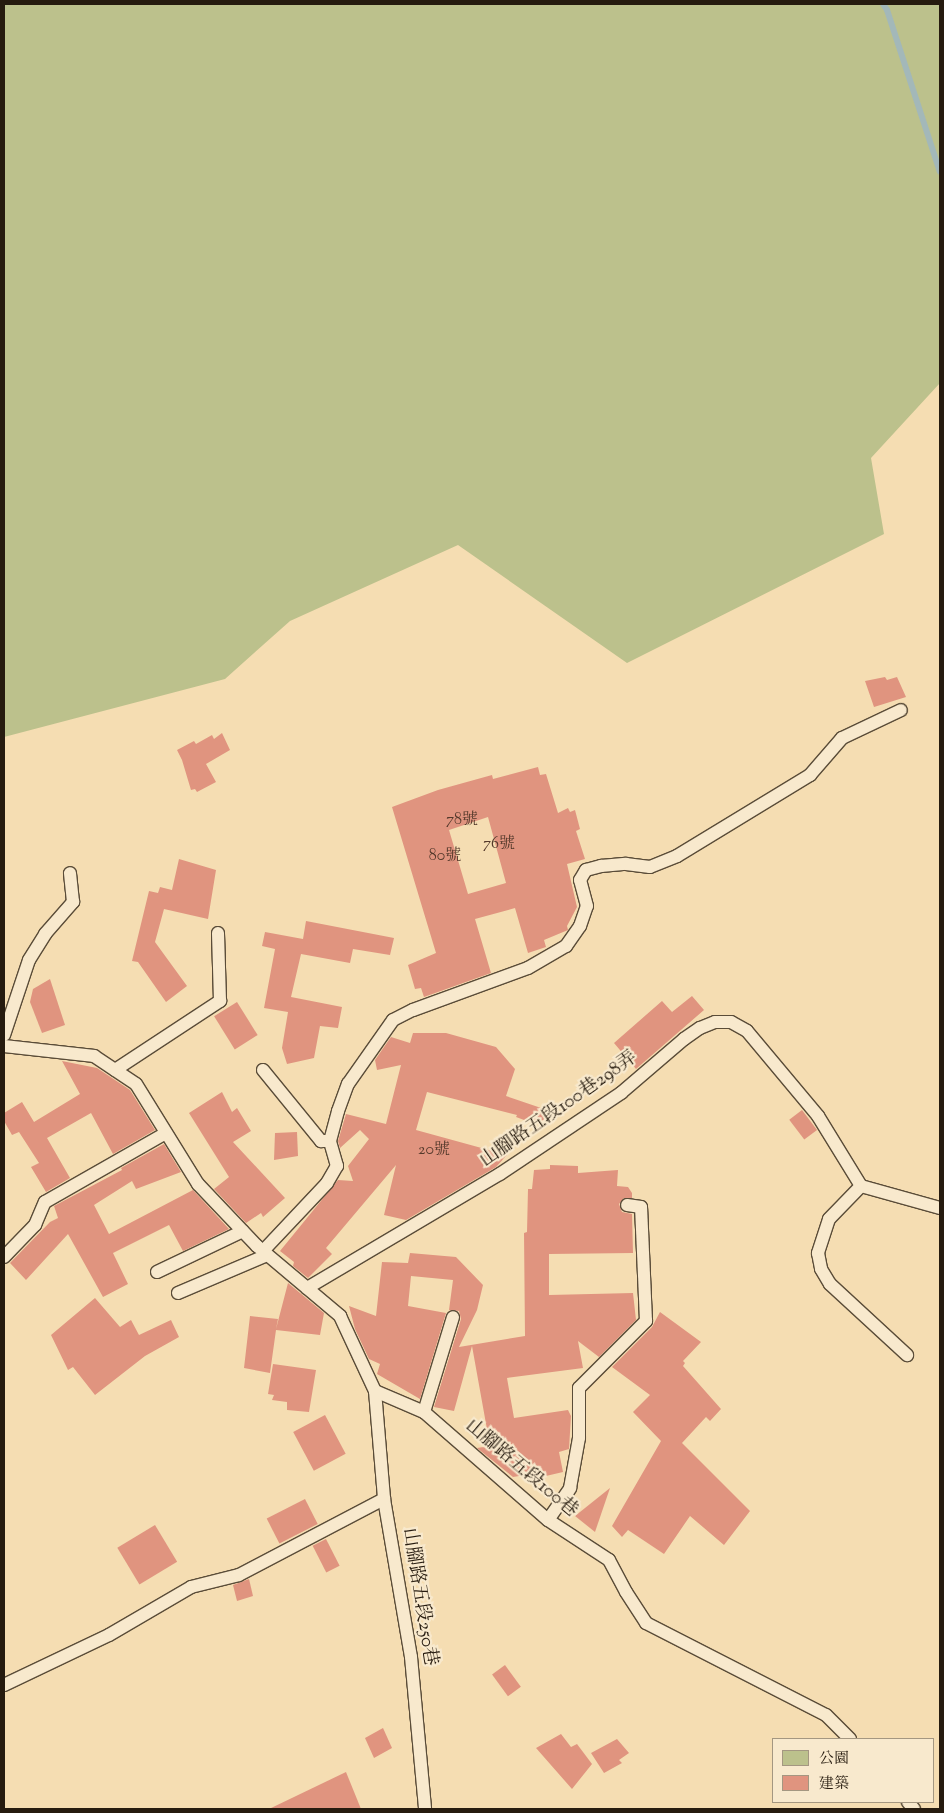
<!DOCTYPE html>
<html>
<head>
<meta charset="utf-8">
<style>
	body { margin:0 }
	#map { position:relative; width:944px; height:1813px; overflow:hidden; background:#f5ddb2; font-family:"Sorts Mill Goudy","Noto Serif TC",serif }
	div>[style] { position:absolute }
	.green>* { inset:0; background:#bcc18c }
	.stream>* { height:6px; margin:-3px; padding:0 3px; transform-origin:3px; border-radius:3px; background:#a3b8b9 }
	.building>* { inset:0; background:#e0947f; transform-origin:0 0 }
	.roads { filter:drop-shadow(1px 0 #5a4c38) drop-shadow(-1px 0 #5a4c38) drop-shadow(0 1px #5a4c38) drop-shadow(0 -1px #5a4c38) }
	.service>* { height:12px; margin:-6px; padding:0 6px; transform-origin:6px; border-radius:6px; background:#f8e9cd }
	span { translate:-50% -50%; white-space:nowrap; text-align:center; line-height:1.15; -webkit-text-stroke:4.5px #f8e9cd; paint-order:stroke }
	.number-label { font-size:16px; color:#54392b }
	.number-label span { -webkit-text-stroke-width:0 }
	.street-label { font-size:19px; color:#261b0f }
	.frame { position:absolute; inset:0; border:5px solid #261b0f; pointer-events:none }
	.legend { position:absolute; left:772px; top:1738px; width:162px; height:65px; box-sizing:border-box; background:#f8e9cd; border:1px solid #a49781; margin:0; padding:6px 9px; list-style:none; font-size:15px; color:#261b0f }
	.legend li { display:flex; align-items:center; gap:10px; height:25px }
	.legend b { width:25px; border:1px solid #a49781 }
</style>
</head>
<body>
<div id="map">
	<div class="green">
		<i style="clip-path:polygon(4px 4px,940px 4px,940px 383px,871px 458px,884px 534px,627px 663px,458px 545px,290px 621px,225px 679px,4px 737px)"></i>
	</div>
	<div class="stream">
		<i style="left:883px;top:4px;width:7px;rotate:56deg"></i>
		<i style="left:887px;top:10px;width:170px;rotate:71.9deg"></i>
	</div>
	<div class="building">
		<i style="clip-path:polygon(885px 677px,887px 680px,897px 677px,906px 697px,874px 707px,865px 681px)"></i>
		<i style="clip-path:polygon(222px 733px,230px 750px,206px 764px,216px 782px,197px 792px,195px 789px,191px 790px,182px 760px,177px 750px,194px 741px,196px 744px,212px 735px,214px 739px)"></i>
		<i style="clip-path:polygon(evenodd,538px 767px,540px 775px,546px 774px,558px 813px,568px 808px,570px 812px,575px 810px,580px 829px,576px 831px,585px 859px,567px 864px,577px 907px,567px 926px,568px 930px,544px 940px,546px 947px,528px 953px,515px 908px,475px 919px,491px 973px,424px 997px,421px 988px,415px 989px,408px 965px,436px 953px,392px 807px,438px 790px,492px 775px,493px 779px,538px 767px,488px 817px,506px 883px,468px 894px,449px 830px,488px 817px)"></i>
		<i style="clip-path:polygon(179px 859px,216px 870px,208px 919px,164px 909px,155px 942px,187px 986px,166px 1002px,138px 962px,132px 961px,149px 891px,158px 893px,160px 887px,172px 890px)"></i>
		<i style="clip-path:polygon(306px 921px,394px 938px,390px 955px,353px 949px,350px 963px,301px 954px,291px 997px,342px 1007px,338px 1028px,320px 1026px,314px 1058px,287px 1064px,282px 1048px,288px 1012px,264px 1008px,275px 949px,262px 946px,265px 932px,303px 939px)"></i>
		<i style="clip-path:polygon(50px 979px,65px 1025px,42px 1033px,30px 1002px,33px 989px)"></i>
		<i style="clip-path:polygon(692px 996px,704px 1010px,636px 1069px,614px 1043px,662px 1001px,672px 1012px)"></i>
		<i style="left:237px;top:1002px;width:39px;height:27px;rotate:58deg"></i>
		<i style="clip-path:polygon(413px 1033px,446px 1033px,496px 1047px,515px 1069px,506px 1096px,547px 1110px,544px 1121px,537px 1119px,535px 1124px,516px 1117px,517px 1115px,427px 1092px,416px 1130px,507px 1155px,496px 1167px,406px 1220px,384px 1215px,396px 1165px,326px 1248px,332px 1254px,308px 1278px,293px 1266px,294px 1262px,280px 1251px,338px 1180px,353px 1181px,348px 1166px,369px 1139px,360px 1130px,340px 1148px,338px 1141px,346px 1114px,386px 1124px,401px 1065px,377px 1070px,375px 1060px,391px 1037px,410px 1043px)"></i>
		<i style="clip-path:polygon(62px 1061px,97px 1068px,130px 1090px,155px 1130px,113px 1154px,91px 1113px,47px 1138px,70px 1178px,46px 1192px,31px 1167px,39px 1163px,19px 1132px,12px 1135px,4px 1121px,4px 1113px,22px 1102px,34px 1122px,80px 1094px)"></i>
		<i style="clip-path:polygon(222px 1092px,232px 1112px,237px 1108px,251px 1131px,233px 1142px,285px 1198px,263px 1217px,261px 1213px,246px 1223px,214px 1189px,229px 1177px,189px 1113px)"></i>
		<i style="left:802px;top:1110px;width:25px;height:16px;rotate:53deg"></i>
		<i style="clip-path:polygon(297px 1132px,298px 1156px,274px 1160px,275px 1133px)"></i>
		<i style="clip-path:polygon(164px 1144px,181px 1172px,136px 1189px,132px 1181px,94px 1205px,109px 1234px,193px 1190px,229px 1229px,183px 1251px,169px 1225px,113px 1253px,128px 1284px,103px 1297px,68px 1234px,26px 1280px,10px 1263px,50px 1222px,58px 1218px,54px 1206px,122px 1170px,121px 1168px)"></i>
		<i style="clip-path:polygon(550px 1165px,578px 1166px,578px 1173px,618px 1170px,617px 1186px,628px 1187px,632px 1193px,632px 1198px,624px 1198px,619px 1204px,622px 1212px,632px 1214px,633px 1253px,549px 1254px,549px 1295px,633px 1293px,636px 1320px,599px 1357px,578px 1341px,583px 1368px,507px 1378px,514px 1418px,568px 1410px,571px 1416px,569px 1449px,559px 1452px,563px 1472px,533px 1479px,531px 1474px,513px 1477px,477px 1448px,490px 1446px,472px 1346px,454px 1411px,434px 1407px,461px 1319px,459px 1311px,449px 1310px,453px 1280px,411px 1276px,408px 1306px,446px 1313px,420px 1399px,377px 1374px,380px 1364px,369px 1359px,355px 1329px,349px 1306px,376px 1316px,382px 1262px,408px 1263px,410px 1253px,456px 1257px,483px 1285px,477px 1310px,459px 1347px,525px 1336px,524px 1233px,527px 1232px,528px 1189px,532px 1189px,534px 1170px,550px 1169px)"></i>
		<i style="clip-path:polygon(288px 1283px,324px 1313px,320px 1335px,276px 1330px,270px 1373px,244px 1368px,250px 1316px,278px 1319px,276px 1329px)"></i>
		<i style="clip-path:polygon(95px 1298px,120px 1327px,131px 1320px,139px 1335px,171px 1320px,179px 1337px,145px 1356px,95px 1395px,73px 1367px,68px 1370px,51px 1335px)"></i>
		<i style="clip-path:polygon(660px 1312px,701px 1342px,683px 1361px,685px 1363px,683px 1366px,721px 1409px,710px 1421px,706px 1417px,682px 1443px,750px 1511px,724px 1545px,690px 1516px,664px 1554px,628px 1530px,622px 1537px,612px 1526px,661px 1441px,633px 1412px,650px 1395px,612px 1367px,652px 1327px)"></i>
		<i style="clip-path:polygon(273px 1364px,316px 1370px,309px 1412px,287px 1410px,287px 1402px,272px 1400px,274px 1395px,268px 1394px)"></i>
		<i style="left:325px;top:1415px;width:44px;height:36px;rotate:62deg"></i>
		<i style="clip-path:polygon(610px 1488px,595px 1532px,575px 1516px)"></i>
		<i style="left:305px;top:1499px;width:28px;height:43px;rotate:63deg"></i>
		<i style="left:155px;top:1525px;width:43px;height:44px;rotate:59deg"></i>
		<i style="left:326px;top:1539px;width:30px;height:15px;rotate:63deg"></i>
		<i style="clip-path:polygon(249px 1579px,253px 1596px,237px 1601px,233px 1585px)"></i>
		<i style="left:505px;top:1665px;width:27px;height:16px;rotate:54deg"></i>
		<i style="clip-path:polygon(383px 1728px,392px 1748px,374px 1758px,365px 1738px)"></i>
		<i style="clip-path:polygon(561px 1734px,571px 1747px,577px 1744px,592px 1764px,572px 1789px,536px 1748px)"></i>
		<i style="clip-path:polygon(617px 1739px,629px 1753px,619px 1760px,622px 1763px,604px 1773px,591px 1753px)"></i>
		<i style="clip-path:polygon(346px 1772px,361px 1809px,269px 1809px)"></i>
	</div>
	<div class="roads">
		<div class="service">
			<i style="left:4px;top:1035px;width:79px;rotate:-71.6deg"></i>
			<i style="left:29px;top:960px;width:31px;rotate:-58deg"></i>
			<i style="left:45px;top:934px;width:43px;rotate:-48.8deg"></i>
			<i style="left:73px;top:902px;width:29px;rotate:-96deg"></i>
			<i style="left:4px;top:1046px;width:91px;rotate:6.3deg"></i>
			<i style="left:94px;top:1056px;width:50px;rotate:33.7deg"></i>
			<i style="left:136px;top:1084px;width:118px;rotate:58.2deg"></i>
			<i style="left:198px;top:1184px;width:86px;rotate:46.4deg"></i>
			<i style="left:257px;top:1246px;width:109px;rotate:40.1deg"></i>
			<i style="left:340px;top:1316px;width:83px;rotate:65deg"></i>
			<i style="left:375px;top:1391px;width:108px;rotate:85.2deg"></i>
			<i style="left:384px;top:1499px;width:160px;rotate:80.3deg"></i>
			<i style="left:411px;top:1657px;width:153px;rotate:84.7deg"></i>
			<i style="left:115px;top:1070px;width:126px;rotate:-33.3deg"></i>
			<i style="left:220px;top:1001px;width:68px;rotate:-91.7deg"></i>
			<i style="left:263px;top:1070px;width:92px;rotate:50.8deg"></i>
			<i style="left:321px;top:1141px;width:9px"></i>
			<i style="left:861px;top:1186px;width:46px;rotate:134.1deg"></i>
			<i style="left:829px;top:1219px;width:36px;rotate:108deg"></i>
			<i style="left:818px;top:1253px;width:16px;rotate:79deg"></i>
			<i style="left:821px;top:1269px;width:17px;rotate:59deg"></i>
			<i style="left:830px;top:1284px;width:105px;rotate:42.7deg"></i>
			<i style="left:263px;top:1251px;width:93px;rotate:-46.7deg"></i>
			<i style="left:327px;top:1183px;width:20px;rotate:-60deg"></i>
			<i style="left:337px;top:1166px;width:26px;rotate:-106deg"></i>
			<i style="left:330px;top:1141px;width:31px;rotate:-75deg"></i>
			<i style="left:338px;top:1111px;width:29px;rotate:-70deg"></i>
			<i style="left:348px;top:1084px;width:78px;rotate:-54.9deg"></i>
			<i style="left:393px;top:1020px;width:22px;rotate:-27deg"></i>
			<i style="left:413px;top:1010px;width:122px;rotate:-20.1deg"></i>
			<i style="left:528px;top:968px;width:44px;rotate:-30.1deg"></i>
			<i style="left:566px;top:946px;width:24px;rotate:-55deg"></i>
			<i style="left:580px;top:926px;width:21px;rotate:-71deg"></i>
			<i style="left:587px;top:906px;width:27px;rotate:-105deg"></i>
			<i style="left:580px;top:880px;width:12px;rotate:-59deg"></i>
			<i style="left:586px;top:870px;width:16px;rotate:-15deg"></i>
			<i style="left:601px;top:866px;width:25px;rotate:-5deg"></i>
			<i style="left:626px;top:864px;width:24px;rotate:7deg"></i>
			<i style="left:650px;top:867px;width:29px;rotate:-22deg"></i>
			<i style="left:677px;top:856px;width:156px;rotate:-31.3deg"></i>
			<i style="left:810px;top:775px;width:49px;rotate:-49.1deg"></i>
			<i style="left:842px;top:738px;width:65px;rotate:-25.4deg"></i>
			<i style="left:4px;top:1257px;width:45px;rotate:-45.9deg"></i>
			<i style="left:35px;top:1225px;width:25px;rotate:-67deg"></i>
			<i style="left:45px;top:1202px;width:139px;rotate:-29.7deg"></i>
			<i style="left:157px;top:1272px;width:95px;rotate:-25.5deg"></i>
			<i style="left:307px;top:1288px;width:224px;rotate:-30.6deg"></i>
			<i style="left:500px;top:1174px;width:146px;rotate:-33.8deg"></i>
			<i style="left:621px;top:1093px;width:83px;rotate:-40.6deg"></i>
			<i style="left:684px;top:1039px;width:19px;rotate:-35deg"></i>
			<i style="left:700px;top:1028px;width:16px;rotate:-22deg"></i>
			<i style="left:715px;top:1022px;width:16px"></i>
			<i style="left:731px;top:1022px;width:18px;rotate:29deg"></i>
			<i style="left:747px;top:1031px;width:111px;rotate:50.1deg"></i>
			<i style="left:818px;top:1116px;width:82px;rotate:58.4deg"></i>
			<i style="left:861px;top:1186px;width:82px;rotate:15.6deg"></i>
			<i style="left:178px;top:1293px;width:97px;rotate:-23.1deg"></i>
			<i style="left:375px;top:1391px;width:53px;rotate:23.2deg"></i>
			<i style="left:424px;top:1412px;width:164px;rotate:41.1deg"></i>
			<i style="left:548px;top:1520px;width:73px;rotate:33.3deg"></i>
			<i style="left:609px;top:1560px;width:36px;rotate:62deg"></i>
			<i style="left:626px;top:1592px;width:37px;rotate:57deg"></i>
			<i style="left:646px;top:1623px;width:202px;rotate:27.1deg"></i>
			<i style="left:826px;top:1715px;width:34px;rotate:45deg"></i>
			<i style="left:424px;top:1412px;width:99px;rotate:-73deg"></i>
			<i style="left:548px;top:1520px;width:39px;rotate:-55deg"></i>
			<i style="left:570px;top:1488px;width:51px;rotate:-79.8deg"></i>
			<i style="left:579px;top:1438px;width:50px;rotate:-90deg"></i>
			<i style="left:579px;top:1388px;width:95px;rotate:-45deg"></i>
			<i style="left:646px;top:1321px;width:114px;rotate:-92.5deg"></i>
			<i style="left:641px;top:1207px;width:14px;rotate:-172deg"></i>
			<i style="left:4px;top:1685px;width:116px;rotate:-25.5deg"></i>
			<i style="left:109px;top:1635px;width:95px;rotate:-30.3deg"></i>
			<i style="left:191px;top:1587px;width:49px;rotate:-14deg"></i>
			<i style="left:239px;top:1575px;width:164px;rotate:-27.7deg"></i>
			<i style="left:908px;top:1802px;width:9px;rotate:49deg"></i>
		</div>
	</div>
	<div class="number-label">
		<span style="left:462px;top:821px">78號</span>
		<span style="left:499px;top:845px">76號</span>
		<span style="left:445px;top:857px">80號</span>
		<span style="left:434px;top:1151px">20號</span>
	</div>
	<div class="street-label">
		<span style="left:559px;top:1110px;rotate:-35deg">山腳路五段100巷298弄</span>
		<span style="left:521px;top:1469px;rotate:40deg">山腳路五段100巷</span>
		<span style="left:419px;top:1597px;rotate:81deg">山腳路五段250巷</span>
	</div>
	<div class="frame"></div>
	<ul class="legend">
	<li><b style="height:14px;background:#bcc18c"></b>公園</li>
	<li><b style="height:14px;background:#e0947f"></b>建築</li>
	</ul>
</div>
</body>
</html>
